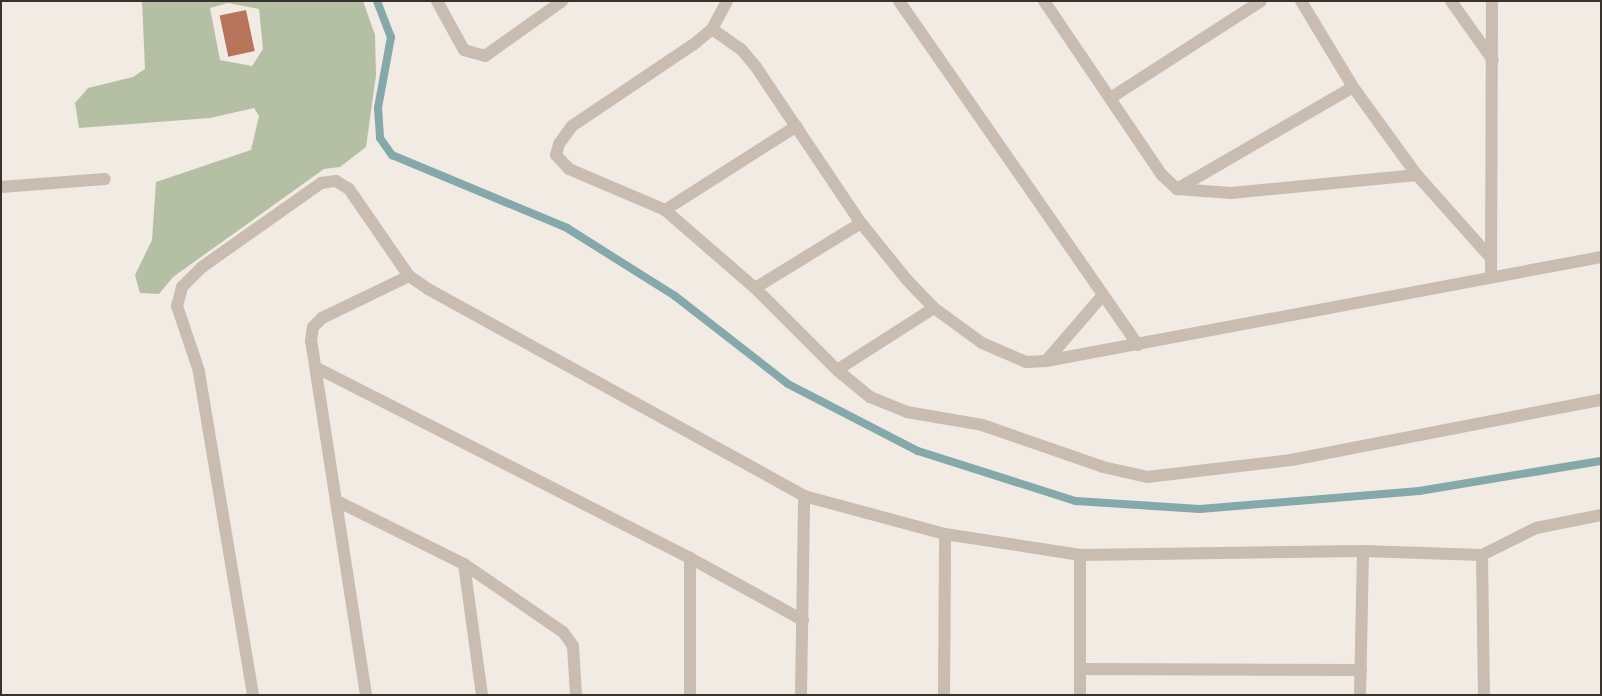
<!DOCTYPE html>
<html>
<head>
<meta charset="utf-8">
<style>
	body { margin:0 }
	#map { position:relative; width:1602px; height:696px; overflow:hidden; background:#f1ebe3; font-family:"Noto Sans",sans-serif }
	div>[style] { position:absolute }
	.green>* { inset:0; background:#b5bfa4 }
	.stream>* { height:8px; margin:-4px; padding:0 4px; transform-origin:4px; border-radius:4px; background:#85a8ab }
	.building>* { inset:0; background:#b8745a; transform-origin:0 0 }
	.minor>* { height:12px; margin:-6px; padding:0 6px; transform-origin:6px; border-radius:6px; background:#c9bcb0 }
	span { translate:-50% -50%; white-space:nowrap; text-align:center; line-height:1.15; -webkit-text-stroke:4px #f9f5ef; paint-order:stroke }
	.frame { position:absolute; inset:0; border:2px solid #39312d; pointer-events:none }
</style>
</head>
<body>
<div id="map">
	<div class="green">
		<i style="clip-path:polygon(evenodd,142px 1px,363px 1px,375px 35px,376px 75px,366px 147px,340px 167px,324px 169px,173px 277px,159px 294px,140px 293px,135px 275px,152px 240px,156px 182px,251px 150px,259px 116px,254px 108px,210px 118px,79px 128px,75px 103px,88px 88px,133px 77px,145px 69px,142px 1px,228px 3px,259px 9px,263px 49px,252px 66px,220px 60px,210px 8px,228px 3px)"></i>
	</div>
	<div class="stream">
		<i style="left:377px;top:1px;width:39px;rotate:69deg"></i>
		<i style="left:391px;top:37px;width:72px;rotate:100.4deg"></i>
		<i style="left:378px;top:108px;width:30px;rotate:86deg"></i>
		<i style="left:380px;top:138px;width:21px;rotate:55deg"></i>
		<i style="left:392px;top:155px;width:190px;rotate:22.6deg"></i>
		<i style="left:567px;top:228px;width:128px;rotate:32.2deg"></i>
		<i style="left:675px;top:296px;width:143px;rotate:37.9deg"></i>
		<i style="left:788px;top:384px;width:146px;rotate:27.3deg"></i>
		<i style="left:918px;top:451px;width:166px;rotate:17.6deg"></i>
		<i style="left:1076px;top:501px;width:124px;rotate:3.7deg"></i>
		<i style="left:1200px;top:509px;width:220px;rotate:-4.7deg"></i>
		<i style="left:1419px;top:491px;width:184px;rotate:-9.4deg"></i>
	</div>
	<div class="building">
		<i style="left:246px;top:10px;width:42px;height:27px;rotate:78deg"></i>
	</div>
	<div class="minor">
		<i style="left:437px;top:1px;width:56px;rotate:61.1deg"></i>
		<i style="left:464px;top:50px;width:22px;rotate:16deg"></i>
		<i style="left:485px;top:56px;width:95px;rotate:-35.5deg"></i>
		<i style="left:727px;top:1px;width:32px;rotate:118deg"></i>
		<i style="left:712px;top:29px;width:23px;rotate:140deg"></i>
		<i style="left:694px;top:44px;width:147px;rotate:146.1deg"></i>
		<i style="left:572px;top:126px;width:22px;rotate:126deg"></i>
		<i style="left:559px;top:144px;width:11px;rotate:105deg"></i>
		<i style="left:556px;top:155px;width:19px;rotate:47deg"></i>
		<i style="left:569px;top:169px;width:104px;rotate:23.1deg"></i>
		<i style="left:665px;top:210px;width:119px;rotate:40.9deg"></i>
		<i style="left:755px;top:288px;width:116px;rotate:45deg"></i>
		<i style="left:837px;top:370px;width:43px;rotate:39.3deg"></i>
		<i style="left:870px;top:397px;width:40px;rotate:22deg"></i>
		<i style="left:907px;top:412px;width:76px;rotate:9.8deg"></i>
		<i style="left:982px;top:425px;width:128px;rotate:19.1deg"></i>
		<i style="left:1103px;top:467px;width:45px;rotate:12.8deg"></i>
		<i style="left:1147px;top:477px;width:145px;rotate:-6.7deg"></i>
		<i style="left:1291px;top:460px;width:316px;rotate:-11deg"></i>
		<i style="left:899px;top:1px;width:419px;rotate:55.2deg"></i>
		<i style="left:1044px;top:1px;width:210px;rotate:55.9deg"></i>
		<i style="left:1162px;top:175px;width:21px;rotate:43deg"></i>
		<i style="left:1177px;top:189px;width:54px;rotate:4.2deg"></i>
		<i style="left:1231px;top:193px;width:187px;rotate:-5.5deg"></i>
		<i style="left:1301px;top:1px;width:100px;rotate:58.8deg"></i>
		<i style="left:1353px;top:87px;width:109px;rotate:54deg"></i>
		<i style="left:1417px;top:175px;width:110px;rotate:48.3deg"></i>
		<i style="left:1451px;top:1px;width:72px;rotate:54.6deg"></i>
		<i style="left:712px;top:29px;width:35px;rotate:35deg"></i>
		<i style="left:741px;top:49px;width:23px;rotate:50deg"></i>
		<i style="left:756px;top:67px;width:188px;rotate:56.1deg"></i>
		<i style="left:861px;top:223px;width:73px;rotate:51.1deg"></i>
		<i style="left:907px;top:280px;width:39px;rotate:46deg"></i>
		<i style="left:934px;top:308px;width:59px;rotate:36.1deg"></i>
		<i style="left:982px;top:343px;width:48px;rotate:23.4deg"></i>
		<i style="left:1026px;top:362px;width:20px;rotate:-3deg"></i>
		<i style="left:1046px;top:361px;width:87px;rotate:-49.2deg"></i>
		<i style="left:1112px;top:97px;width:177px;rotate:-32.8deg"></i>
		<i style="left:1px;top:187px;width:104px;rotate:-4.4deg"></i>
		<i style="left:1177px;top:189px;width:203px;rotate:-30.1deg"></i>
		<i style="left:665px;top:210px;width:156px;rotate:-32.5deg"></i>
		<i style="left:1491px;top:276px;width:275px;rotate:-89.8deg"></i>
		<i style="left:755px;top:288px;width:124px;rotate:-31.5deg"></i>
		<i style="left:1046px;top:361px;width:565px;rotate:-10.61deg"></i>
		<i style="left:319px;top:369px;width:416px;rotate:27deg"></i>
		<i style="left:690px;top:558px;width:129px;rotate:28.8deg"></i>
		<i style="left:837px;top:370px;width:115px;rotate:-32.6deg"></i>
		<i style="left:337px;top:501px;width:142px;rotate:26.4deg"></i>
		<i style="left:464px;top:564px;width:120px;rotate:34.5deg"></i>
		<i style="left:563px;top:632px;width:17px;rotate:54deg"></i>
		<i style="left:573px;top:646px;width:49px;rotate:86.5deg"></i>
		<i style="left:1482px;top:555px;width:140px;rotate:89.2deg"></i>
		<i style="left:690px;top:558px;width:137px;rotate:90deg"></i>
		<i style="left:464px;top:564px;width:132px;rotate:82.2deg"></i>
		<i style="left:1080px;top:669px;width:281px;rotate:0.2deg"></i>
		<i style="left:253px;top:695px;width:328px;rotate:-99.5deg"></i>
		<i style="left:199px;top:371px;width:69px;rotate:-108.7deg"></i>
		<i style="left:177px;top:306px;width:20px;rotate:-75deg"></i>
		<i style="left:182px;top:287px;width:28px;rotate:-45deg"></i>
		<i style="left:202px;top:267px;width:146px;rotate:-35.2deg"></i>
		<i style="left:321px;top:183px;width:15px;rotate:-8deg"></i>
		<i style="left:336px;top:181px;width:15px;rotate:32deg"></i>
		<i style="left:349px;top:189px;width:106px;rotate:55.4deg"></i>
		<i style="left:409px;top:276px;width:23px;rotate:34deg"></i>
		<i style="left:428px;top:289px;width:429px;rotate:28.8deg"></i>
		<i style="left:804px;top:496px;width:146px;rotate:15.1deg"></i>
		<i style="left:945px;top:534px;width:137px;rotate:8.8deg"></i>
		<i style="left:1080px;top:555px;width:283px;rotate:-0.8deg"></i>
		<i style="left:1363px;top:551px;width:119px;rotate:1.9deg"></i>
		<i style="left:1482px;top:555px;width:60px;rotate:-26.6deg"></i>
		<i style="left:1536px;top:528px;width:66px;rotate:-11.3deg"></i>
		<i style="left:366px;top:695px;width:358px;rotate:-98.8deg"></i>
		<i style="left:311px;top:341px;width:14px;rotate:-82deg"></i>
		<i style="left:313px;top:327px;width:13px;rotate:-45deg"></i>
		<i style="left:322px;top:318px;width:97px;rotate:-25.8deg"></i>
		<i style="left:801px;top:695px;width:199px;rotate:-89.1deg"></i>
		<i style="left:944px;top:695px;width:161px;rotate:-89.6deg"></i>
		<i style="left:1080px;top:695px;width:140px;rotate:-90deg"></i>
		<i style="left:1360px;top:695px;width:144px;rotate:-88.8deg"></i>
	</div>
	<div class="frame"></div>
</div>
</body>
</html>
